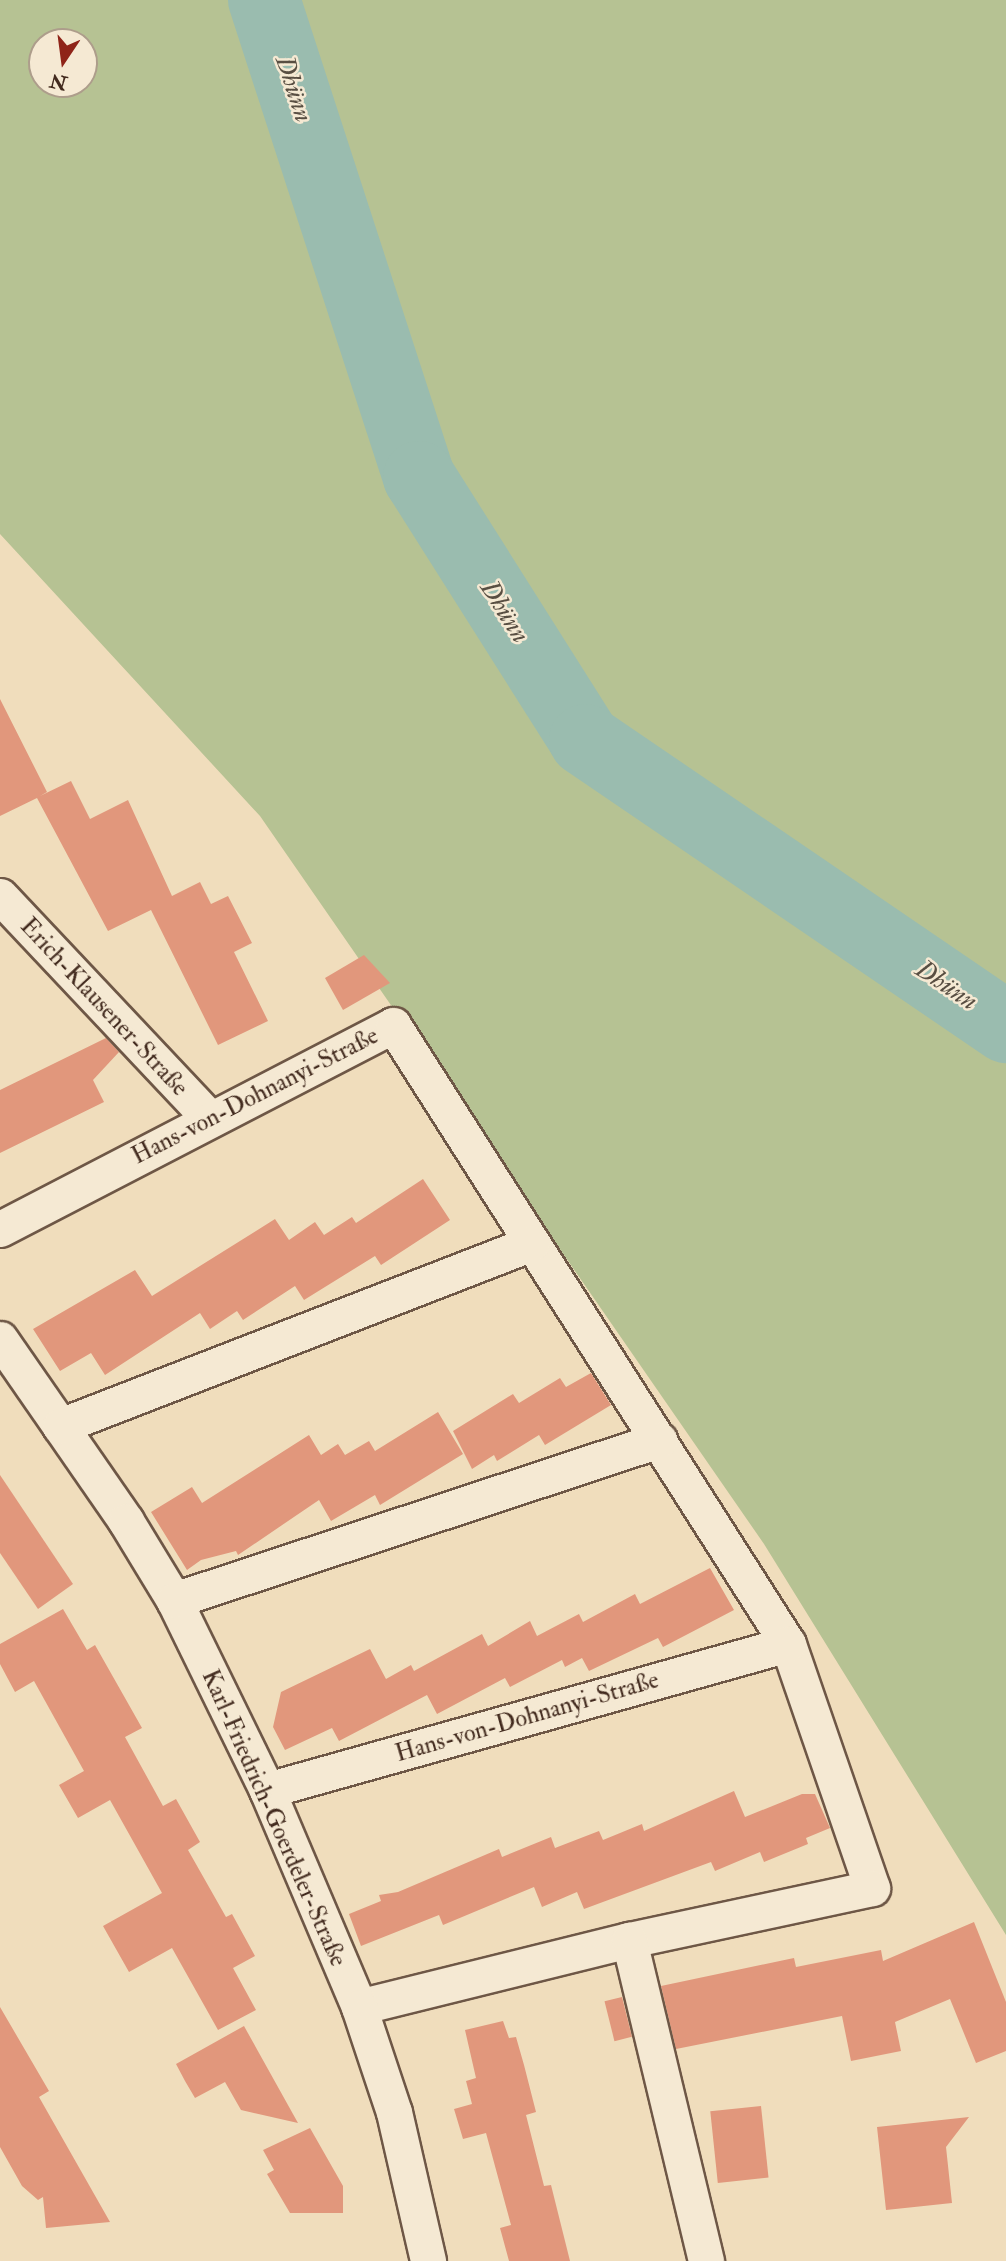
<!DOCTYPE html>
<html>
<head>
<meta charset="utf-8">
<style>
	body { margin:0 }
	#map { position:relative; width:1006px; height:2261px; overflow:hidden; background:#f0ddbc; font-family:"IM FELL Double Pica",serif }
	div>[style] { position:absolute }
	.green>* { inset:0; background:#b6c293 }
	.river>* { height:72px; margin:-36px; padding:0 36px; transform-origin:36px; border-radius:36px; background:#9abcaf }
	.building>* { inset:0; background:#e1977c; transform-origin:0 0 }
	.roads { filter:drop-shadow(2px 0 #6e5746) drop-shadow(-2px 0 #6e5746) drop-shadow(0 2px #6e5746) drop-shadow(0 -2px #6e5746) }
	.minor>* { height:35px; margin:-17.5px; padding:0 17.5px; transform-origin:17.5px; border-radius:17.5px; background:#f5e9d3 }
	span { translate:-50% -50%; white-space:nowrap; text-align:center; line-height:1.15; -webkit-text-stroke:5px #f5e9d3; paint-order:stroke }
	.street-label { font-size:24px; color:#422a1e }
	.water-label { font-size:26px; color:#584e42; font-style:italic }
	.north { position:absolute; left:28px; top:28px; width:70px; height:70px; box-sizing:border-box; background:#f5e9d3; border:2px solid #ad9d8b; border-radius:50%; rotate:193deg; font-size:19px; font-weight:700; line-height:28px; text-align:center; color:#422a1e }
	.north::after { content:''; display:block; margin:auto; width:24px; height:32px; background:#8f2418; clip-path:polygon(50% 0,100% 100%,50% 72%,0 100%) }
</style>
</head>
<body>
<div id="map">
	<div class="green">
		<i style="clip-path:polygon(evenodd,0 0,1006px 0,1006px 1935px,764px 1544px,260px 816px,0 534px,0 0,42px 42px,84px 42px,84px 84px,42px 84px,42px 42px)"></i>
	</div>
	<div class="river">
		<i style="left:264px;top:0;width:502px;rotate:72deg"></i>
		<i style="left:419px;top:477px;width:311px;rotate:57.7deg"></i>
		<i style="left:585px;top:740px;width:510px;rotate:34.28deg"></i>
	</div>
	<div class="building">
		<i style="clip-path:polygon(0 699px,47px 792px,40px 796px,71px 781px,90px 819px,128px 800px,172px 896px,200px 882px,211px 904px,228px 896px,252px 943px,234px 952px,268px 1021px,218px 1045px,151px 910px,108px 931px,37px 798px,0 816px)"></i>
		<i style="clip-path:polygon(364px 955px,390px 983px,343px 1010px,325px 978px)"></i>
		<i style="clip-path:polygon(106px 1038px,119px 1052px,93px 1080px,104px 1102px,0 1153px,0 1090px)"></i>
		<i style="clip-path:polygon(423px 1179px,450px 1220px,381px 1265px,375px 1256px,304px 1300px,295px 1286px,243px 1320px,237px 1311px,210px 1329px,200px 1313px,105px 1375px,91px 1353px,60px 1371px,33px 1329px,135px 1270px,152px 1296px,275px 1219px,289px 1240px,315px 1222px,324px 1235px,352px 1217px,356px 1223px)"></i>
		<i style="clip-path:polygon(591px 1373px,611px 1405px,545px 1445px,539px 1435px,497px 1461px,494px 1455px,472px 1469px,453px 1431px,513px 1394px,519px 1403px,560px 1378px,566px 1387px)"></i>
		<i style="clip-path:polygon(438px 1412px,463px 1454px,380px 1505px,375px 1495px,331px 1521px,319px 1500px,238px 1555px,236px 1551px,201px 1560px,187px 1570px,151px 1512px,192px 1487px,202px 1503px,309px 1435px,321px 1455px,338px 1444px,345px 1455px,369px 1441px,375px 1451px)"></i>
		<i style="clip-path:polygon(0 1475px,73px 1584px,38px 1609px,0 1553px)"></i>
		<i style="clip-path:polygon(710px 1568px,734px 1610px,663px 1647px,658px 1638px,589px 1671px,582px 1658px,565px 1667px,562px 1660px,510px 1687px,505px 1678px,437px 1714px,427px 1695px,339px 1741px,332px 1728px,285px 1750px,273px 1727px,281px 1692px,370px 1649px,386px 1679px,411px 1665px,414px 1671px,482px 1634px,488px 1646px,530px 1621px,537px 1636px,579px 1614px,583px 1622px,635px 1594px,640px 1604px)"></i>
		<i style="clip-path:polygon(63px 1609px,87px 1650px,95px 1645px,142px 1728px,125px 1737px,163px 1806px,176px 1799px,200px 1842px,188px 1850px,226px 1917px,232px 1914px,255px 1956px,233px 1968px,256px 2010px,218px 2030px,172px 1948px,129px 1972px,103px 1926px,162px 1893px,110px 1800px,78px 1818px,59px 1785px,84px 1771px,34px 1681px,15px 1692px,0 1664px,0 1644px)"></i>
		<i style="clip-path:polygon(734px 1791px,745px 1817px,802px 1794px,815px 1794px,830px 1828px,806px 1838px,808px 1844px,764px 1862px,760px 1852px,715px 1871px,711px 1862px,584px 1909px,577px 1892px,542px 1907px,534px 1887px,443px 1925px,439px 1915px,361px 1946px,349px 1914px,381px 1901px,379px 1895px,398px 1892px,499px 1849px,502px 1857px,551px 1837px,555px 1848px,599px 1831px,603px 1840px,642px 1824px,644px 1831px)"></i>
		<i style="clip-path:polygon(974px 1922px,1006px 2002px,1006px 2051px,976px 2063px,950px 1999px,895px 2022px,901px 2051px,851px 2061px,842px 2016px,676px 2049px,661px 1986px,794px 1958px,796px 1967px,881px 1950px,883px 1961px)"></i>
		<i style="left:622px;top:1997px;width:41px;height:18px;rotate:76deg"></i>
		<i style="clip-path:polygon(0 2007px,49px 2091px,39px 2097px,110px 2222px,46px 2228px,43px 2197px,38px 2200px,22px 2186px,0 2147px)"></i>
		<i style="clip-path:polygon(503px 2021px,509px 2038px,516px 2037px,524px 2065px,536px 2112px,526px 2115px,544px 2186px,551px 2185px,570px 2261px,509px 2261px,500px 2228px,511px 2225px,486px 2133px,463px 2139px,454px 2109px,472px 2104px,466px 2081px,476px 2078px,465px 2030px)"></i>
		<i style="clip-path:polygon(244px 2026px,259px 2053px,298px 2123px,241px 2110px,225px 2082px,195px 2098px,185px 2081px,176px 2064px)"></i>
		<i style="left:761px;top:2106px;width:72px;height:51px;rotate:84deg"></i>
		<i style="clip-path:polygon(969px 2117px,946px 2147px,952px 2203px,886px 2210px,877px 2127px)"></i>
		<i style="clip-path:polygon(310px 2128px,343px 2186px,343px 2213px,290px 2213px,267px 2174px,274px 2170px,263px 2150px)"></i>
	</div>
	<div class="roads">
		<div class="minor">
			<i style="left:0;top:896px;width:305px;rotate:46.7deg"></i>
			<i style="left:0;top:1229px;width:443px;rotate:-27.4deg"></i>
			<i style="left:393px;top:1025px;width:734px;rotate:57.46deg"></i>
			<i style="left:788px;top:1644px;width:258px;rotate:71deg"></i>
			<i style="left:872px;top:1888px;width:249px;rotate:167.9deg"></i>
			<i style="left:629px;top:1940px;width:278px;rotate:166.1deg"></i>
			<i style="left:0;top:1339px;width:221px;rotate:55.3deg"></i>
			<i style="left:126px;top:1521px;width:92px;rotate:58.7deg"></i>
			<i style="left:174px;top:1600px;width:212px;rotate:63.9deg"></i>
			<i style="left:267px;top:1790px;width:236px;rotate:67deg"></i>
			<i style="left:359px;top:2007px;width:111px;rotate:71.6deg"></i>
			<i style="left:394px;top:2112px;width:153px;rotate:77.1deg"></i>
			<i style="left:60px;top:1426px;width:506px;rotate:-21.19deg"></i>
			<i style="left:174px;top:1600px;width:511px;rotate:-18.26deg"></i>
			<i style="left:267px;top:1790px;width:541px;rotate:-15.65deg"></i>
			<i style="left:629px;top:1940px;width:330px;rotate:76.5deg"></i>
		</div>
	</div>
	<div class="street-label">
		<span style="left:104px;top:1007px;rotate:47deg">Erich-Klausener-Straße</span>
		<span style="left:255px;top:1096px;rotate:-27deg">Hans-von-Dohnanyi-Straße</span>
		<span style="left:527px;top:1717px;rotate:-16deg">Hans-von-Dohnanyi-Straße</span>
		<span style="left:274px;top:1818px;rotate:66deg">Karl-Friedrich-Goerdeler-Straße</span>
	</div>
	<div class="water-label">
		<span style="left:293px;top:89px;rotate:72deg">Dhünn</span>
		<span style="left:504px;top:612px;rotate:58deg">Dhünn</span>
		<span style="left:946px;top:986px;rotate:34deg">Dhünn</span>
	</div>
	<div class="north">N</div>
</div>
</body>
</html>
